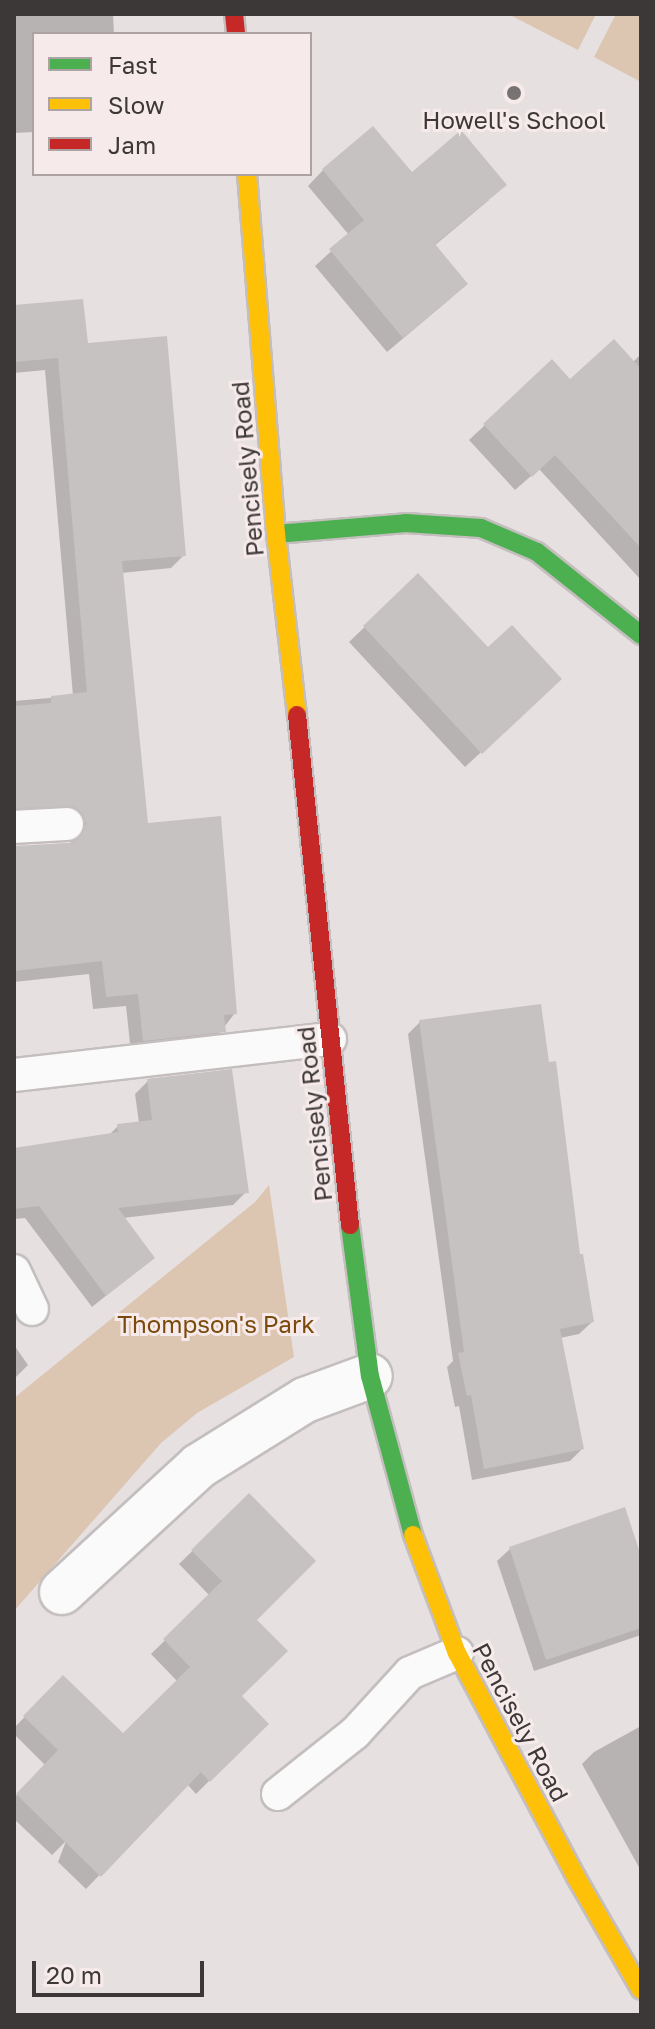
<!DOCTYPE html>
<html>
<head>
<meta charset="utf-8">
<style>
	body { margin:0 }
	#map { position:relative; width:655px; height:2029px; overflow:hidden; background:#e7e0e0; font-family:"Golos Text",sans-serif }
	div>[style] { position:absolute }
	.green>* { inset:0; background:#dcc5b1 }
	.shadow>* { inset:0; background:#0003 }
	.building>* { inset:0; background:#c7c2c2 }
	.roads { filter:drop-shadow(2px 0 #c4bebe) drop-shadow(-2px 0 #c4bebe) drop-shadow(0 2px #c4bebe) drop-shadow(0 -2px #c4bebe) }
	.lane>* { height:32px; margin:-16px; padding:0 16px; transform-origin:16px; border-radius:16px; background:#fbfafa }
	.street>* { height:44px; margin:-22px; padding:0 22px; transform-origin:22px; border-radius:22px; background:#fbfafa }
	.fast>* { height:18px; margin:-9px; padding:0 9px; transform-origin:9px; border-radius:9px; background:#4caf50 }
	.slow>* { height:18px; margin:-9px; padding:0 9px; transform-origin:9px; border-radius:9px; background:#ffc107 }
	.jam>* { height:18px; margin:-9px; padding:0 9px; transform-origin:9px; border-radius:9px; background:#c62828 }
	.dots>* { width:22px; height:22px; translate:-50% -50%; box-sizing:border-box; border:4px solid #f7eaea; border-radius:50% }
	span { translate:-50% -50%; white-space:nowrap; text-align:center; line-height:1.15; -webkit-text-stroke:6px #f7eaea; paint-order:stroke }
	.poi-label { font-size:24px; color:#3d3838 }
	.street-label { font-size:24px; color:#3d3838 }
	.park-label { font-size:24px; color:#7a4a0d }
	.frame { position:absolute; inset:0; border:16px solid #3d3838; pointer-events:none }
	.legend { position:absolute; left:32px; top:32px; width:280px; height:144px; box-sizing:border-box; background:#f7eaea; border:2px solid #ada3a3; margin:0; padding:10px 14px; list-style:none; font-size:24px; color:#3d3838 }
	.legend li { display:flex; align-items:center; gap:16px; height:40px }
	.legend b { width:40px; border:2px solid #ada3a3 }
	.scale { position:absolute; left:32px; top:1961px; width:172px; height:36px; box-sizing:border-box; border:4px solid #3d3838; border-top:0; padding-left:10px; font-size:24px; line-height:28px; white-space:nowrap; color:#3d3838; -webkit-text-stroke:6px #f7eaea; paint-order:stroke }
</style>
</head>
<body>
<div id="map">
	<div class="green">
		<i style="clip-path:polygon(508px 14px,596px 14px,578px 50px)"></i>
		<i style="clip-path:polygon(616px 14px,641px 14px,641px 82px,594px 57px)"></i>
		<i style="clip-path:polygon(269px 1185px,294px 1357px,197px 1413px,161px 1443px,14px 1611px,14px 1398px,255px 1202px)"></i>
	</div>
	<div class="shadow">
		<i style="clip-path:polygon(14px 14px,113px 14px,114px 34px,34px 34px,34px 132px,14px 133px)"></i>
		<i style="clip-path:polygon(323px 170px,411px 175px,489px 200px,434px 246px,450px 299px,387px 352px,315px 266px,349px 235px,308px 186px)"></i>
		<i style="clip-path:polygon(14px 307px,86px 345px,184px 555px,171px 568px,121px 573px,146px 825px,235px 1013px,211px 1044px,131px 1053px,126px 1006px,93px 1009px,89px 974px,14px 982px,14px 848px,71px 843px,71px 827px,14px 820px,14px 701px,73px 696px,45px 370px,14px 373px)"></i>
		<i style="clip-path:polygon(639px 356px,641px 358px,641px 580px,539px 469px,515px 490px,469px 440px,552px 362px,570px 382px,633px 362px)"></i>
		<i style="clip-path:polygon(418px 576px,488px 650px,544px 694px,465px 767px,349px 642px)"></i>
		<i style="clip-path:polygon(420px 1022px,578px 1256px,592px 1322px,579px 1334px,560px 1338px,582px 1449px,570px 1461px,472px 1480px,459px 1406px,455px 1407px,447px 1367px,453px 1361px,408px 1034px)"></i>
		<i style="clip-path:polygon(148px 1081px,246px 1192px,233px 1205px,123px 1218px,153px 1258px,92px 1307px,25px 1218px,14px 1219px,14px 1150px,108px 1136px,118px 1126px,139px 1123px,135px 1094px)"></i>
		<i style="clip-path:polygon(14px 1345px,28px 1365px,14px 1379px)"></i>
		<i style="clip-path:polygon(249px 1496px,254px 1620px,239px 1697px,266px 1724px,196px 1794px,187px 1784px,86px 1889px,58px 1862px,66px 1841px,52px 1855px,14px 1819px,14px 1798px,45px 1765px,14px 1734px,14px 1728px,63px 1677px,123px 1736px,178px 1682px,151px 1654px,210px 1596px,179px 1564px)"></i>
		<i style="clip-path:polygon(510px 1549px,641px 1560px,641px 1635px,534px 1671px,497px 1561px)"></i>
		<i style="clip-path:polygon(641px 1726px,641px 1871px,582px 1764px,594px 1752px)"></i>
	</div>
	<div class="building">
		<i style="clip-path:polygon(373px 126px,412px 172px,461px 130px,507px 185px,435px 244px,468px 284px,403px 338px,329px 249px,364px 220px,322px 169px)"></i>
		<i style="clip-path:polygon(83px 299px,88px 343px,167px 336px,186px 556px,122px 561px,148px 823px,221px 816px,237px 1014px,224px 1015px,226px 1032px,143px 1041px,138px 994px,106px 997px,102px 961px,14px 971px,14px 846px,69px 843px,78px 839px,86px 824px,83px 814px,75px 807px,14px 808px,14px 706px,51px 703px,51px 696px,87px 692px,58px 358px,14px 362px,14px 305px)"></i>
		<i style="clip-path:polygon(614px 339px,641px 369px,641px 548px,555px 455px,532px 477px,483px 424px,552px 359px,570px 379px)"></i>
		<i style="clip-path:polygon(418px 573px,488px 647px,512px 625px,562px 679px,482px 754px,363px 626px)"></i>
		<i style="clip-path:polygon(541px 1004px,549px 1062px,556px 1061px,580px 1254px,583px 1254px,594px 1322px,560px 1329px,584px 1449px,484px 1469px,471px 1395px,467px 1396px,458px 1353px,464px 1352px,419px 1020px)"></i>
		<i style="clip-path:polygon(232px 1069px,249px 1193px,118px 1208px,155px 1258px,106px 1296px,39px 1206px,14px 1209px,14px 1148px,118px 1132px,117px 1124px,152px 1120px,147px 1079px)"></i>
		<i style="clip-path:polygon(249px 1493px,316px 1561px,257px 1620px,288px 1651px,242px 1696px,269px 1724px,210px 1782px,201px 1772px,101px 1877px,16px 1794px,58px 1750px,23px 1716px,63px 1675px,123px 1733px,190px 1667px,163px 1639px,222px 1581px,191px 1550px)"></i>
		<i style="clip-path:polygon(625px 1507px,641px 1556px,641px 1628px,546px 1660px,509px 1547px)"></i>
	</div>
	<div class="roads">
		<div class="lane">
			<i style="left:14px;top:827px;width:53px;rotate:-3.2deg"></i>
			<i style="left:14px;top:1075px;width:318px;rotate:-6.5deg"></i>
			<i style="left:14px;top:1271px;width:42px;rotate:64.7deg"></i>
			<i style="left:278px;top:1794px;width:98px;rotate:-38.4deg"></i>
			<i style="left:355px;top:1733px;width:81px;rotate:-47.5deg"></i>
			<i style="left:410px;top:1673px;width:51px;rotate:-23.1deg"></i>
		</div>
		<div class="street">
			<i style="left:62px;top:1592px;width:186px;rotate:-42.6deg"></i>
			<i style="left:199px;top:1466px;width:125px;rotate:-31.9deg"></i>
			<i style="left:305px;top:1400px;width:69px;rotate:-20.3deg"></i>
		</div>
		<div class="fast">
			<i style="left:276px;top:534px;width:130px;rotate:-4.8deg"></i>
			<i style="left:406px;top:523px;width:75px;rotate:3.8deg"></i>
			<i style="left:481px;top:528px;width:61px;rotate:23.2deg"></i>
			<i style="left:537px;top:552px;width:133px;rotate:38.6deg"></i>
			<i style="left:350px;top:1225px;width:152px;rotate:82.5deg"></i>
			<i style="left:370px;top:1376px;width:165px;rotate:74.9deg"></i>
		</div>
		<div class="slow">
			<i style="left:247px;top:174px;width:361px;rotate:85.4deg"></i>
			<i style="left:276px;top:534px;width:182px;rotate:83.4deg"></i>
			<i style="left:413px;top:1535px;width:126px;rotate:69.6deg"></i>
			<i style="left:457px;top:1653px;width:254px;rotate:62deg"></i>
			<i style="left:576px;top:1877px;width:130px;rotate:60.1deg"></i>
		</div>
		<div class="jam">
			<i style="left:234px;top:14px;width:20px;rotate:84deg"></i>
			<i style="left:297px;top:715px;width:513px;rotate:84.07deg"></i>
		</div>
	</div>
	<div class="dots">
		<i style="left:514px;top:93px;background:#787373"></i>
	</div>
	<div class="poi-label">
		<span style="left:514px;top:120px">Howell's School</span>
	</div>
	<div class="street-label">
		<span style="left:247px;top:469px;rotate:-95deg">Pencisely Road</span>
		<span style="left:314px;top:1114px;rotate:-96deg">Pencisely Road</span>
		<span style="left:521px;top:1722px;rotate:62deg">Pencisely Road</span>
	</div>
	<div class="park-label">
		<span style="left:216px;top:1324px">Thompson's Park</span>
	</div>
	<div class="frame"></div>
	<ul class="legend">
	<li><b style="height:10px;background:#4caf50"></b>Fast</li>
	<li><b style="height:10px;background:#ffc107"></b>Slow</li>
	<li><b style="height:10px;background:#c62828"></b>Jam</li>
	</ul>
	<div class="scale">20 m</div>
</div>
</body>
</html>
